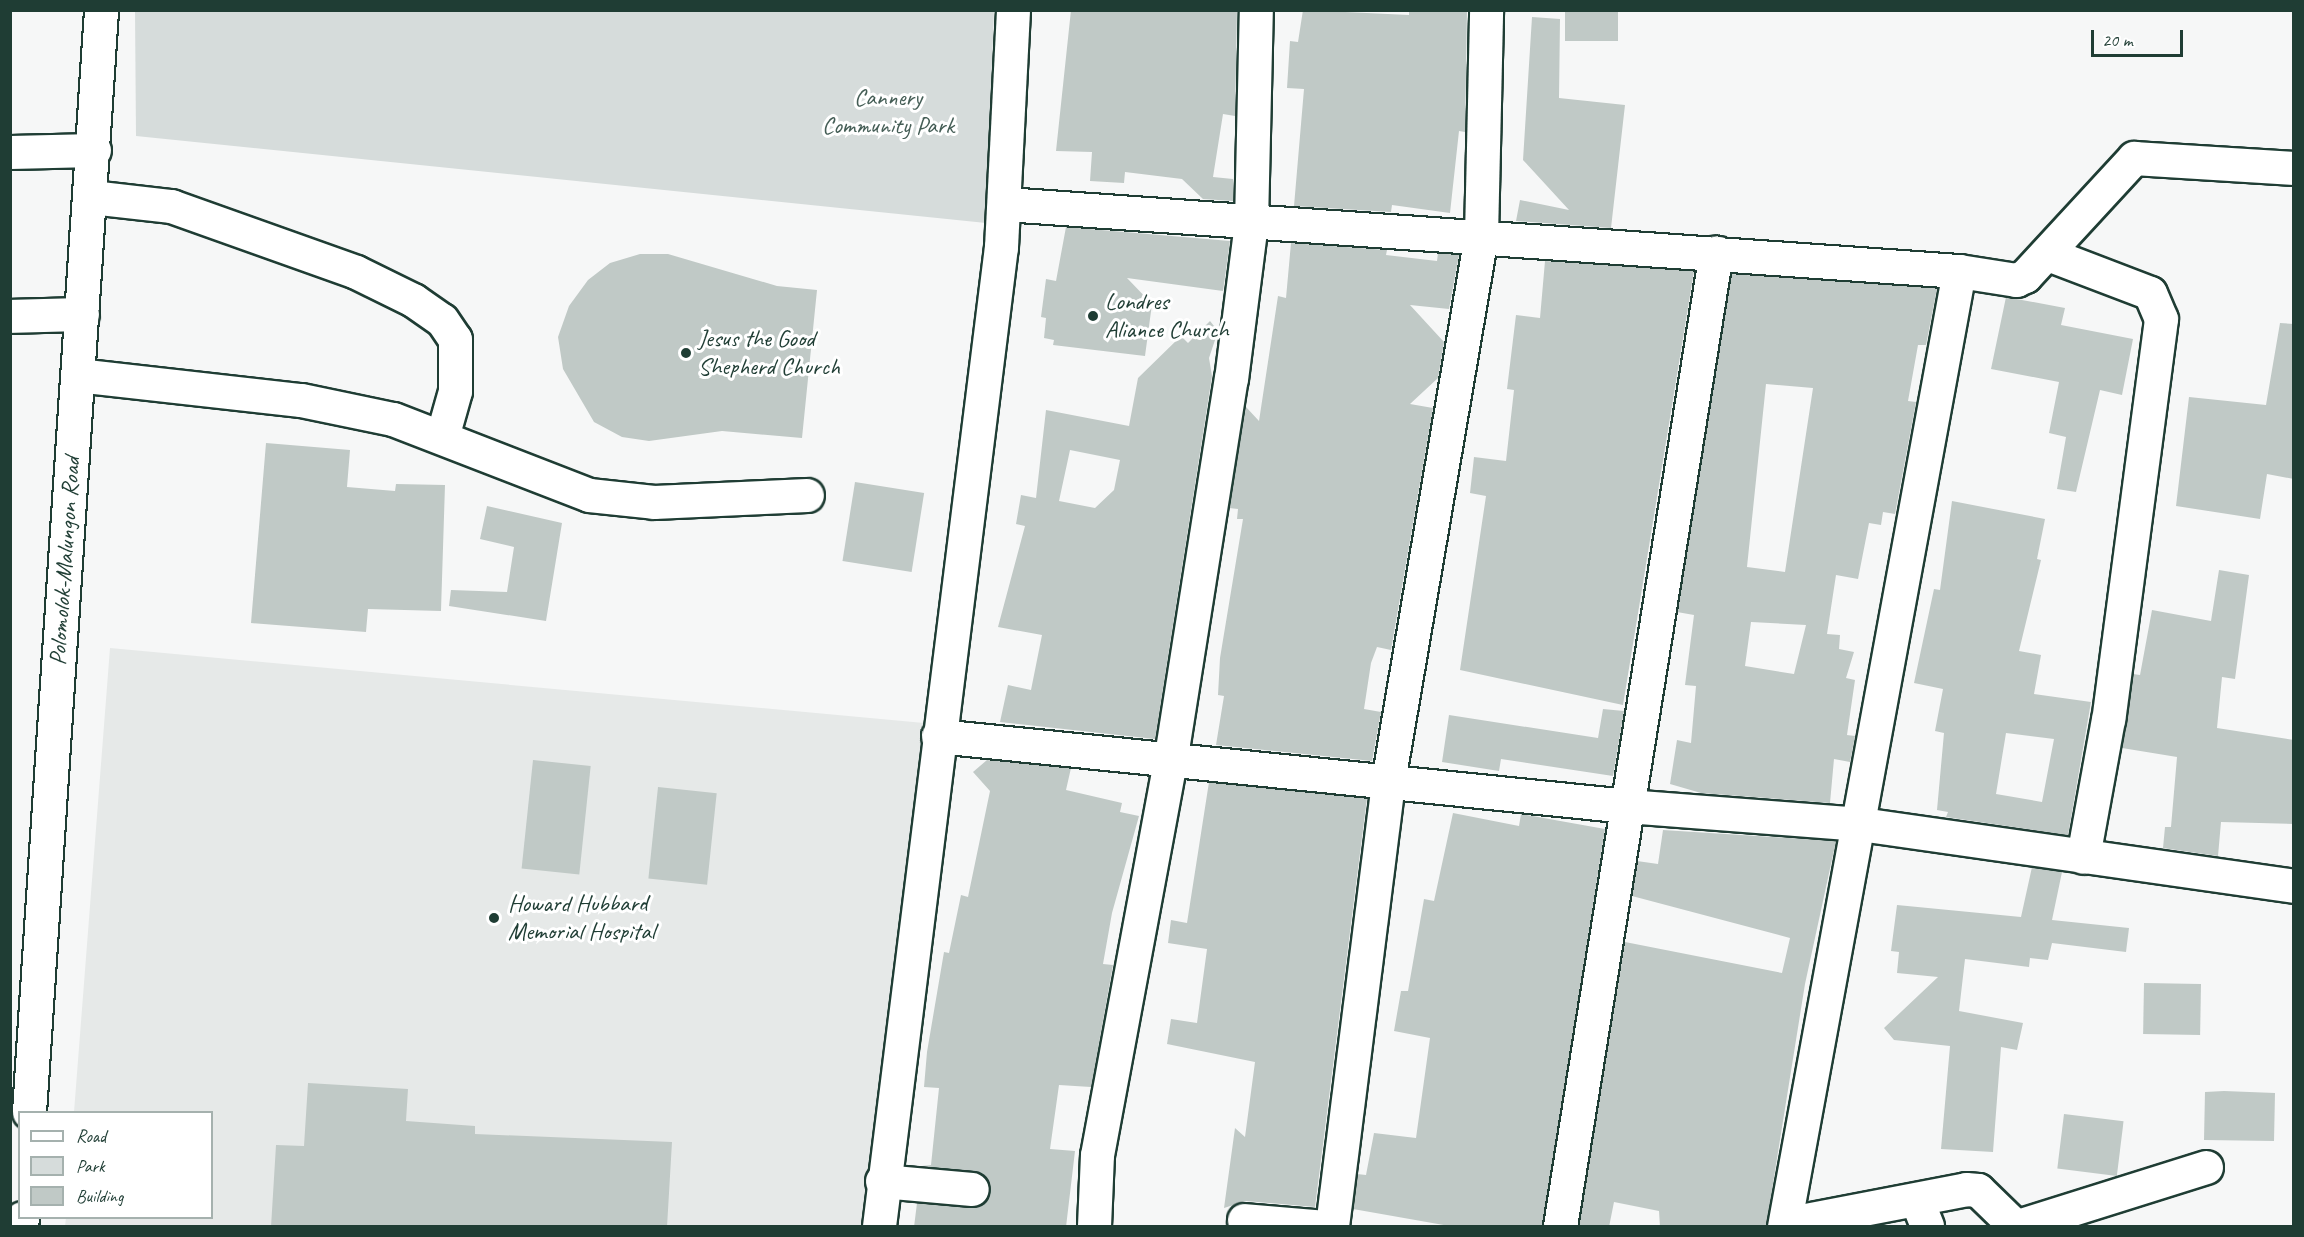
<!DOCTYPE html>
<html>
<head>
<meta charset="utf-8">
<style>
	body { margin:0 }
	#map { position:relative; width:2304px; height:1237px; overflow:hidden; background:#f6f7f7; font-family:Caveat,sans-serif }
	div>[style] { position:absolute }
	.built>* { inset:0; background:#e6e9e8 }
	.green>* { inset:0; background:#d6dcdb }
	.building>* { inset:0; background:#c0c9c6; transform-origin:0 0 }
	.roads { filter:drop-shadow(2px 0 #1f3d34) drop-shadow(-2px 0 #1f3d34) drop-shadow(0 2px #1f3d34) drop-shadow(0 -2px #1f3d34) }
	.minor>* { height:33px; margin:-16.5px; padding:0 16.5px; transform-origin:16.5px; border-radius:16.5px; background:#fff }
	.major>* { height:33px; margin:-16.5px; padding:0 16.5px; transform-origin:16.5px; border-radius:16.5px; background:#fff }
	.dots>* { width:16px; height:16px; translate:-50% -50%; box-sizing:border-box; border:3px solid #fff; border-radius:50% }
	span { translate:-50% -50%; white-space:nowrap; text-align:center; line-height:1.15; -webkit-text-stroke:6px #fff; paint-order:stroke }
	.park-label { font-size:24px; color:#445d55 }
	.poi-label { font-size:24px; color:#1f3d34 }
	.left { translate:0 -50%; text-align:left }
	.street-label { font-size:24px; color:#1f3d34 }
	.frame { position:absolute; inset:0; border:12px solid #1f3d34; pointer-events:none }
	.legend { position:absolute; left:18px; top:1111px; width:195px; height:108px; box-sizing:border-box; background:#fff; border:2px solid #a5b1ae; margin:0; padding:8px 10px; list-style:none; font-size:18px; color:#1f3d34 }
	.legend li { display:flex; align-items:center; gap:12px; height:30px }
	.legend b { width:30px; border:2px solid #a5b1ae }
	.scale { position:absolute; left:2091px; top:30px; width:92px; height:27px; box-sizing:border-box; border:3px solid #1f3d34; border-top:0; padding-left:8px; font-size:18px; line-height:21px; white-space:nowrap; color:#1f3d34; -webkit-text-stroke:4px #fff; paint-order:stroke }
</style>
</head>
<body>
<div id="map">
	<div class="built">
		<i style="clip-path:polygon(110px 648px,924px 723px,865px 1226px,65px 1226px,66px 1218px,212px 1218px,212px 1112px,74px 1112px)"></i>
	</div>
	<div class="green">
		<i style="clip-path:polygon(135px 11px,994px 11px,986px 223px,136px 136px)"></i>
	</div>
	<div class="building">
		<i style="clip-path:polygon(1071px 10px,1237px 10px,1235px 116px,1223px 114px,1213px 177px,1233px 179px,1233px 201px,1203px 199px,1182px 179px,1125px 172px,1124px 183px,1090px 181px,1092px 152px,1056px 151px)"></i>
		<i style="clip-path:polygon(1303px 10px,1409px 15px,1409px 10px,1467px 10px,1465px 132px,1459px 131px,1450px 213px,1392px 205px,1391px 212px,1294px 206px,1304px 89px,1287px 88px,1290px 41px,1298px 42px)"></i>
		<i style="left:1565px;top:10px;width:53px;height:31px"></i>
		<i style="clip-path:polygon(1532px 17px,1560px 19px,1559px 98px,1625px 105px,1611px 228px,1516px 221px,1520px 200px,1569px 210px,1523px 160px)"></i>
		<i style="clip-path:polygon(1066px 227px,1230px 241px,1223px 291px,1127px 278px,1152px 304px,1145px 356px,1053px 345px,1054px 340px,1044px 338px,1046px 318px,1041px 317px,1046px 279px,1056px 281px)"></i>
		<i style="clip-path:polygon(1291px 243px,1387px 250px,1386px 255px,1437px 261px,1438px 253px,1459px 255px,1449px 309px,1410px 305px,1444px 342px,1438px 378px,1410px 404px,1433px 408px,1391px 650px,1377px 647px,1371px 663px,1364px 709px,1381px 712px,1372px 761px,1216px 745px,1224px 696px,1218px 695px,1220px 658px,1243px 519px,1237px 519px,1238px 509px,1229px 508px,1246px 407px,1259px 421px,1278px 296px,1286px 298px)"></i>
		<i style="clip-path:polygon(640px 254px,668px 254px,777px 286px,817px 290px,802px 438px,722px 431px,649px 441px,622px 437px,594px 422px,563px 369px,558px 337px,569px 306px,588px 280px,610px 263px)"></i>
		<i style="clip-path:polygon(1545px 261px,1694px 271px,1623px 705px,1460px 670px,1486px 496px,1470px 493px,1474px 457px,1506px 461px,1514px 390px,1507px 389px,1516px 315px,1540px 318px)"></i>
		<i style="clip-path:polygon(evenodd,1731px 274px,1937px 288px,1926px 345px,1918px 345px,1908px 401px,1916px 402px,1895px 514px,1883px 512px,1881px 525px,1869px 523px,1858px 579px,1836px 575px,1827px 634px,1840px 635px,1839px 649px,1854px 652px,1846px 678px,1855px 680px,1847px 735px,1855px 736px,1850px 762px,1834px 759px,1830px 803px,1701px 793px,1670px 784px,1677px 740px,1691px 743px,1696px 686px,1685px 685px,1694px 615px,1677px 612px,1731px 274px,1766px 384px,1813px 388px,1785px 572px,1747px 567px,1766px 384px,1731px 274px,1751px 622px,1806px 625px,1794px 674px,1745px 666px,1751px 622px)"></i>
		<i style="clip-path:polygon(2006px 297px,2065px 308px,2061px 325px,2133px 339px,2122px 395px,2100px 390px,2076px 492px,2057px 489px,2066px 437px,2049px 433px,2059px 382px,1991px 369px)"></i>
		<i style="clip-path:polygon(evenodd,1210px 321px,1218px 331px,1209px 358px,1212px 376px,1155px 739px,1000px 722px,1008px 685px,1031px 690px,1042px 635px,998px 627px,1025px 526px,1016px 524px,1021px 495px,1036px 498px,1046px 410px,1129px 426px,1138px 378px,1181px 336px,1188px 343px,1210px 321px,1070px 450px,1120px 460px,1114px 490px,1095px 508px,1059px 501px,1070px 450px)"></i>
		<i style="clip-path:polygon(2280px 323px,2294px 324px,2294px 479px,2267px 474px,2260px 519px,2176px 506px,2189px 397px,2266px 405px)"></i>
		<i style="clip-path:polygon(266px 443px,350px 450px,347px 487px,395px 491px,396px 484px,445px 485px,441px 611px,368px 609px,366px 632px,251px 623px)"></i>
		<i style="left:855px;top:482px;width:70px;height:80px;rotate:9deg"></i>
		<i style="clip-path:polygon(evenodd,1952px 501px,2045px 519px,2037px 559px,2041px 560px,2019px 651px,2041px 655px,2034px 694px,2091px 702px,2068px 835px,1946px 817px,1948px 812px,1937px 810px,1944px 733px,1935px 731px,1943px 689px,1914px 683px,1934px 589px,1940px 590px,1952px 501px,2006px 733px,2054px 739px,2042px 802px,1996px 794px,2006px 733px)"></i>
		<i style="clip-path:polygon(487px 506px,562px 523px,546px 621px,449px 606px,451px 590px,507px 592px,514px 547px,480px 539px)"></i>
		<i style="clip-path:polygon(2219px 570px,2249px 575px,2235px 679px,2222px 677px,2217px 728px,2294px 740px,2294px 824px,2221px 822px,2218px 856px,2163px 848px,2165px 827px,2171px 827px,2177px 757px,2122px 748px,2133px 674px,2140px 675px,2152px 610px,2211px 621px)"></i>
		<i style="clip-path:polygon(1603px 709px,1624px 711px,1613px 776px,1501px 759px,1499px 771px,1442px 762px,1449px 715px,1598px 738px)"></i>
		<i style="left:533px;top:760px;width:58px;height:109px;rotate:6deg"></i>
		<i style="clip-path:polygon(987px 760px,1071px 768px,1066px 790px,1122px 803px,1120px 812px,1139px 816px,1112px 913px,1103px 964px,1113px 965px,1091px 1087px,1059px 1085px,1050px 1149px,1075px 1151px,1066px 1227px,914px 1227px,917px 1203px,971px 1208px,980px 1206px,991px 1191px,982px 1173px,922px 1166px,931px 1165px,939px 1088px,924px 1087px,927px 1052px,944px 952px,949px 953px,961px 895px,968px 897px,990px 791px,973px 772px)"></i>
		<i style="clip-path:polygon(1209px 782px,1367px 798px,1315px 1207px,1246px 1201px,1224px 1208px,1235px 1128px,1245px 1137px,1255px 1062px,1167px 1044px,1171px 1019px,1197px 1023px,1207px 949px,1168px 943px,1171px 920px,1187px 923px)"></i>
		<i style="left:658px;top:787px;width:59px;height:92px;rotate:6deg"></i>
		<i style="clip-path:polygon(1453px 813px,1519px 826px,1521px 814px,1605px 829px,1542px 1227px,1455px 1227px,1353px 1209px,1357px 1174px,1366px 1175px,1374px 1133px,1416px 1138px,1430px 1038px,1394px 1031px,1401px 991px,1408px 991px,1424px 899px,1434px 901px)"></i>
		<i style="clip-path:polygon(1663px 830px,1836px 841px,1805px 984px,1766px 1227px,1660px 1227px,1659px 1211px,1614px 1202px,1609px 1227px,1579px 1227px,1625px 942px,1782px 973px,1790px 938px,1632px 896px,1637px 861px,1658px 864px)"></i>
		<i style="clip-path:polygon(2032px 867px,2062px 872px,2052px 920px,2129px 928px,2126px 952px,2052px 943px,2048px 960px,2030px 958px,2029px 967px,1965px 959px,1959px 1011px,2023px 1023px,2017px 1050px,2001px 1047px,1993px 1152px,1941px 1149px,1950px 1046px,1894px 1040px,1884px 1028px,1938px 977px,1897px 973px,1899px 952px,1891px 951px,1897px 905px,2021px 917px)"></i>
		<i style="left:2144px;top:983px;width:57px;height:51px;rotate:1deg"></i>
		<i style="clip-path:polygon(308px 1083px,408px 1089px,406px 1121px,475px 1126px,475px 1134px,672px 1142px,667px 1227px,271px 1227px,276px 1145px,304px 1146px)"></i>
		<i style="clip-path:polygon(2224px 1091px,2275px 1093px,2274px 1141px,2204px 1140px,2205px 1092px)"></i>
		<i style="left:2064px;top:1114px;width:60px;height:55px;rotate:7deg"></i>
	</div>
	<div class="roads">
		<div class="minor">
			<i style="left:10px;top:152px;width:84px;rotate:-1.4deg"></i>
			<i style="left:91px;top:197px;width:81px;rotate:6.4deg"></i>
			<i style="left:171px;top:206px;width:196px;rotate:19.6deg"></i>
			<i style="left:356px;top:272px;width:64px;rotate:26.2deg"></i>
			<i style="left:413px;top:300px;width:35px;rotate:35deg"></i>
			<i style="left:442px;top:320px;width:23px;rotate:56deg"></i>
			<i style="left:455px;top:339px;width:52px;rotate:90deg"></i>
			<i style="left:455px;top:391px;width:48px;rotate:105.8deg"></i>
			<i style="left:1005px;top:204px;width:956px;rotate:4.02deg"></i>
			<i style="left:1959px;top:271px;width:971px;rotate:100.38deg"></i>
			<i style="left:2048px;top:254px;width:109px;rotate:20.9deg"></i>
			<i style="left:2150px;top:293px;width:28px;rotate:67deg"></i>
			<i style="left:2161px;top:319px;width:403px;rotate:97.5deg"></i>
			<i style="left:2108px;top:719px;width:140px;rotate:100.3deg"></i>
			<i style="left:1959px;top:271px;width:58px;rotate:9deg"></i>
			<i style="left:2016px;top:280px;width:10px;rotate:-24deg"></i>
			<i style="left:2025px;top:276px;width:161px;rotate:-47.3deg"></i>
			<i style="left:2134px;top:158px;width:160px;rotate:3.6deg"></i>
			<i style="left:10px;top:316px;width:72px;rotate:-1.6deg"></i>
			<i style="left:77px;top:375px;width:225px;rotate:6.4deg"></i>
			<i style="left:301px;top:400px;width:94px;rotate:11.7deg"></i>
			<i style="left:393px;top:419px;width:210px;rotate:21.2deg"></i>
			<i style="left:589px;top:495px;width:65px;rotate:6.1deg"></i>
			<i style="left:654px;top:502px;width:153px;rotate:-2.6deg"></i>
			<i style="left:938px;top:736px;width:693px;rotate:5.8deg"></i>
			<i style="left:1627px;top:806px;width:234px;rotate:4.4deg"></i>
			<i style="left:1860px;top:824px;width:438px;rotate:8.1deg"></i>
			<i style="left:882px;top:1181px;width:90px;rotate:5.1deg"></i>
			<i style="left:1917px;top:1201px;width:27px;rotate:68deg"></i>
			<i style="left:1244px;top:1220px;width:71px;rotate:4.8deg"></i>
			<i style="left:1785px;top:1224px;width:184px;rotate:-10.9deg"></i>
			<i style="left:1966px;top:1189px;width:12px;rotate:5deg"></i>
			<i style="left:1978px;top:1190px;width:52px;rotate:44.2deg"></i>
			<i style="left:879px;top:1226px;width:987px;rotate:-82.9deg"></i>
			<i style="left:1001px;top:247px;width:237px;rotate:-87.1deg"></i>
			<i style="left:1094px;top:1226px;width:71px;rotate:-87.6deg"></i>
			<i style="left:1097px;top:1155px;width:400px;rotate:-79.5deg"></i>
			<i style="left:1170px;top:762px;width:388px;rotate:-81deg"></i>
			<i style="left:1231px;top:379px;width:157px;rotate:-82.7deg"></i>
			<i style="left:1251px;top:223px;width:213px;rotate:-88.7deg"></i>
			<i style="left:1332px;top:1226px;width:449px;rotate:-82.8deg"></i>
			<i style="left:1388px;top:781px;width:553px;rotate:-80.32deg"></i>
			<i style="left:1481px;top:236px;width:226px;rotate:-88.7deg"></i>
			<i style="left:1560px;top:1226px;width:986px;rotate:-80.9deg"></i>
			<i style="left:2018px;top:1226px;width:197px;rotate:-17.4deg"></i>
		</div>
		<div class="major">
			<i style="left:29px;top:1112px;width:1104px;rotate:-86.26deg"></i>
			<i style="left:21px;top:1226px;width:8px;rotate:-83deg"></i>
		</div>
	</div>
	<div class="dots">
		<i style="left:1093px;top:316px;background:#1f3d34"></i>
		<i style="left:686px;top:353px;background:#1f3d34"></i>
		<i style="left:494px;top:918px;background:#1f3d34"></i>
	</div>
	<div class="park-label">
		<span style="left:888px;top:112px">Cannery<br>Community Park</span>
	</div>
	<div class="poi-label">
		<span class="left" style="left:1105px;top:316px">Londres<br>Aliance Church</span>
		<span class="left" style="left:698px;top:353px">Jesus the Good<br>Shepherd Church</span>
		<span class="left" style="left:508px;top:918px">Howard Hubbard<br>Memorial Hospital</span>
	</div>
	<div class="street-label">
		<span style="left:65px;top:561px;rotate:-86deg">Polomolok-Malungon Road</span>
	</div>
	<div class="frame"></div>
	<ul class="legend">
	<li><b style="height:8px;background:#fff"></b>Road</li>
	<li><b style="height:16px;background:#d6dcdb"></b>Park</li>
	<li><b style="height:16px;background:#c0c9c6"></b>Building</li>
	</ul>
	<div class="scale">20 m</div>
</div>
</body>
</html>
